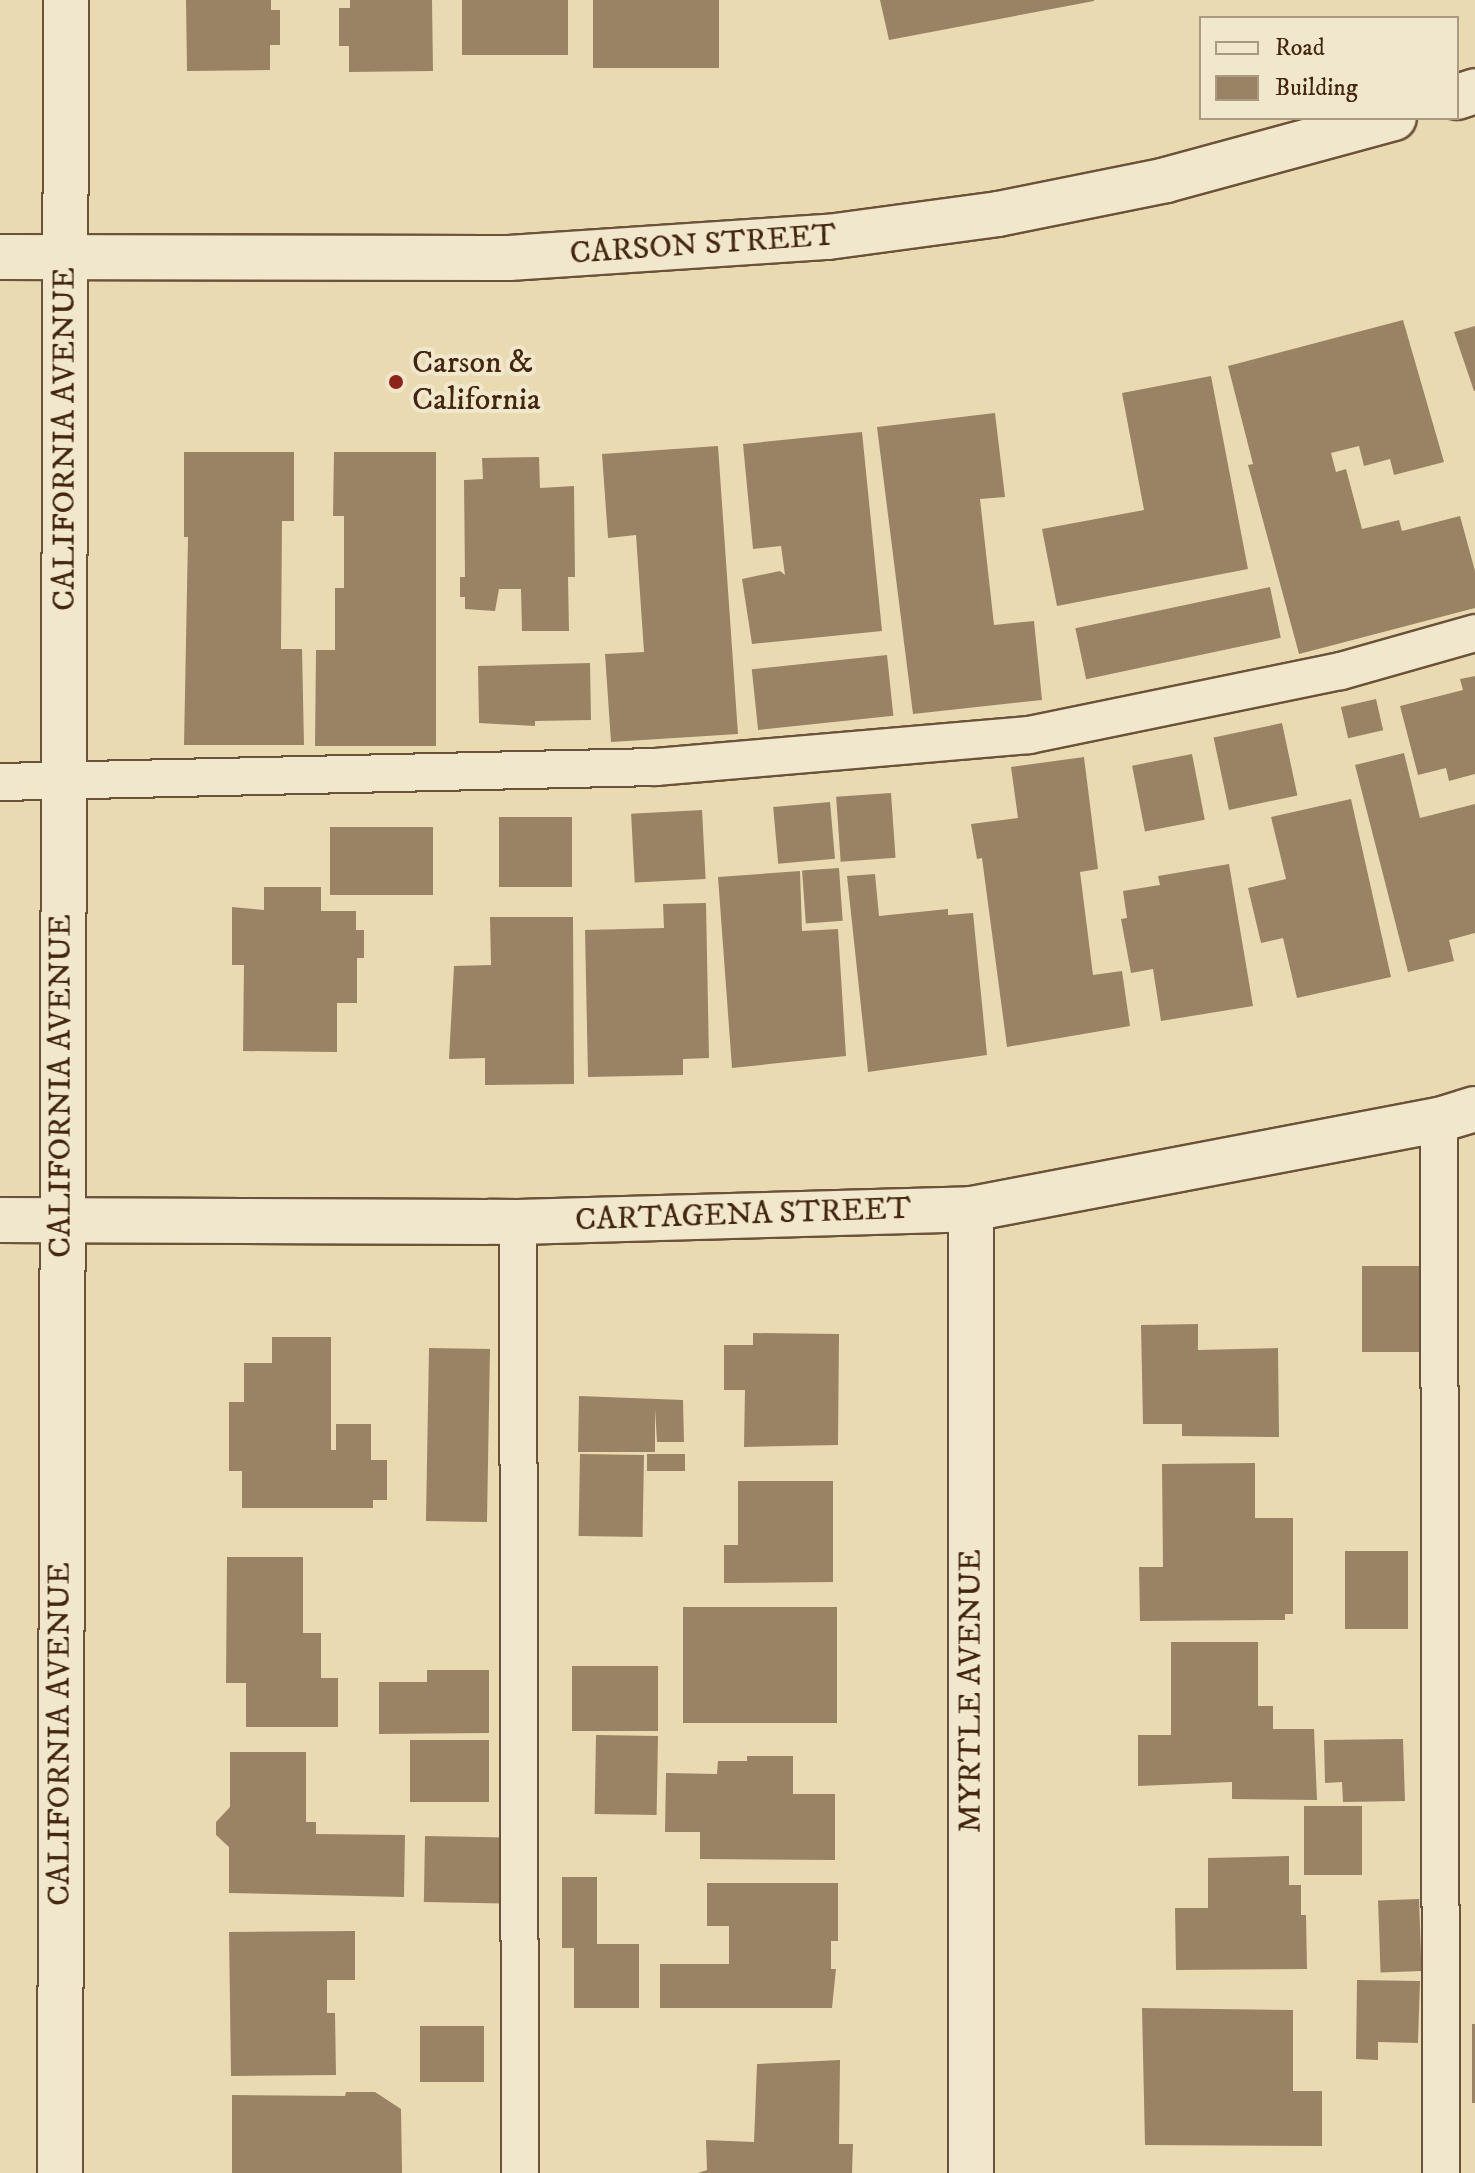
<!DOCTYPE html>
<html>
<head>
<meta charset="utf-8">
<style>
	body { margin:0 }
	#map { position:relative; width:1475px; height:2173px; overflow:hidden; background:#e9dab2; font-family:"IM FELL DW Pica",serif }
	div>[style] { position:absolute }
	.building>* { inset:0; background:#998364; transform-origin:0 0 }
	.roads { filter:drop-shadow(2px 0 #6c5238) drop-shadow(-2px 0 #6c5238) drop-shadow(0 2px #6c5238) drop-shadow(0 -2px #6c5238) }
	.service>* { height:36px; margin:-18px; padding:0 18px; transform-origin:18px; border-radius:18px; background:#f1e7cd }
	.minor>* { height:44px; margin:-22px; padding:0 22px; transform-origin:22px; border-radius:22px; background:#f1e7cd }
	.tertiary>* { height:44px; margin:-22px; padding:0 22px; transform-origin:22px; border-radius:22px; background:#f1e7cd }
	.secondary>* { height:44px; margin:-22px; padding:0 22px; transform-origin:22px; border-radius:22px; background:#f1e7cd }
	.dots>* { width:22px; height:22px; translate:-50% -50%; box-sizing:border-box; border:4px solid #f1e7cd; border-radius:50% }
	span { translate:-50% -50%; white-space:nowrap; text-align:center; line-height:1.15; -webkit-text-stroke:8px #f1e7cd; paint-order:stroke }
	.street-label { font-size:32px; color:#432510 }
	.poi-label { font-size:32px; color:#432510 }
	.left { translate:0 -50%; text-align:left }
	.legend { position:absolute; left:1199px; top:16px; width:260px; height:104px; box-sizing:border-box; background:#f1e7cd; border:2px solid #ab9981; margin:0; padding:10px 14px; list-style:none; font-size:24px; color:#432510 }
	.legend li { display:flex; align-items:center; gap:16px; height:40px }
	.legend b { width:40px; border:2px solid #ab9981 }
</style>
</head>
<body>
<div id="map">
	<div class="building">
		<i style="clip-path:polygon(186px 0,271px 0,271px 10px,280px 10px,280px 45px,270px 45px,270px 70px,187px 71px)"></i>
		<i style="clip-path:polygon(350px 0,432px 0,433px 71px,349px 72px,349px 46px,339px 46px,339px 8px,350px 8px)"></i>
		<i style="left:462px;top:0;width:106px;height:55px"></i>
		<i style="left:593px;top:0;width:126px;height:68px"></i>
		<i style="clip-path:polygon(880px 0,1094px 0,1094px 1px,889px 40px)"></i>
		<i style="clip-path:polygon(1403px 320px,1444px 462px,1394px 475px,1390px 459px,1364px 466px,1359px 446px,1331px 453px,1336px 472px,1346px 469px,1362px 529px,1399px 520px,1402px 531px,1460px 516px,1475px 571px,1475px 608px,1299px 654px,1248px 465px,1253px 464px,1228px 366px)"></i>
		<i style="clip-path:polygon(1475px 326px,1475px 391px,1474px 391px,1454px 332px)"></i>
		<i style="clip-path:polygon(1211px 376px,1248px 569px,1057px 606px,1042px 529px,1144px 510px,1122px 393px)"></i>
		<i style="clip-path:polygon(995px 413px,1005px 497px,980px 499px,994px 625px,1034px 621px,1042px 700px,913px 714px,877px 427px)"></i>
		<i style="clip-path:polygon(862px 432px,882px 631px,752px 644px,742px 579px,780px 571px,785px 575px,781px 546px,753px 549px,743px 444px)"></i>
		<i style="clip-path:polygon(718px 446px,738px 734px,611px 742px,605px 654px,644px 652px,636px 535px,608px 538px,602px 454px)"></i>
		<i style="clip-path:polygon(184px 452px,294px 452px,294px 521px,282px 521px,281px 649px,302px 649px,304px 745px,184px 745px,188px 537px,184px 537px)"></i>
		<i style="clip-path:polygon(334px 452px,436px 452px,436px 746px,315px 746px,316px 650px,335px 650px,335px 588px,344px 588px,344px 516px,333px 516px)"></i>
		<i style="clip-path:polygon(539px 457px,540px 488px,574px 486px,575px 577px,568px 577px,569px 631px,522px 631px,521px 589px,499px 589px,495px 611px,465px 609px,465px 597px,460px 597px,460px 577px,465px 577px,464px 480px,483px 479px,482px 458px)"></i>
		<i style="left:1270px;top:587px;width:52px;height:199px;rotate:78deg"></i>
		<i style="left:887px;top:655px;width:61px;height:136px;rotate:84deg"></i>
		<i style="clip-path:polygon(590px 663px,591px 720px,535px 721px,535px 726px,479px 723px,478px 666px)"></i>
		<i style="clip-path:polygon(1475px 676px,1475px 774px,1449px 781px,1446px 768px,1418px 775px,1400px 706px,1463px 690px,1460px 679px)"></i>
		<i style="left:1376px;top:699px;width:32px;height:36px;rotate:77deg"></i>
		<i style="left:1282px;top:723px;width:74px;height:70px;rotate:78deg"></i>
		<i style="clip-path:polygon(1404px 753px,1420px 818px,1475px 804px,1475px 933px,1449px 940px,1454px 961px,1408px 972px,1355px 765px)"></i>
		<i style="left:1192px;top:754px;width:67px;height:61px;rotate:79deg"></i>
		<i style="clip-path:polygon(1084px 757px,1098px 869px,1080px 872px,1093px 975px,1122px 971px,1130px 1026px,1007px 1047px,982px 858px,977px 859px,971px 824px,1018px 818px,1011px 767px)"></i>
		<i style="left:891px;top:793px;width:65px;height:55px;rotate:86deg"></i>
		<i style="clip-path:polygon(1351px 799px,1391px 977px,1297px 998px,1283px 938px,1261px 943px,1248px 888px,1286px 879px,1271px 817px)"></i>
		<i style="left:830px;top:802px;width:57px;height:57px;rotate:85deg"></i>
		<i style="left:702px;top:810px;width:69px;height:71px;rotate:87deg"></i>
		<i style="left:499px;top:817px;width:73px;height:70px"></i>
		<i style="left:330px;top:827px;width:103px;height:68px"></i>
		<i style="clip-path:polygon(1229px 864px,1253px 1006px,1161px 1021px,1153px 969px,1131px 973px,1121px 919px,1127px 918px,1123px 891px,1160px 885px,1158px 876px)"></i>
		<i style="left:839px;top:868px;width:53px;height:37px;rotate:86deg"></i>
		<i style="clip-path:polygon(800px 871px,802px 931px,838px 929px,846px 1056px,732px 1068px,718px 877px)"></i>
		<i style="clip-path:polygon(875px 874px,879px 916px,948px 909px,948px 915px,973px 913px,987px 1055px,868px 1072px,847px 876px)"></i>
		<i style="clip-path:polygon(264px 887px,321px 887px,321px 911px,356px 911px,356px 930px,364px 930px,364px 958px,357px 958px,357px 1003px,337px 1003px,337px 1052px,243px 1051px,244px 965px,232px 965px,232px 907px,264px 910px)"></i>
		<i style="clip-path:polygon(706px 903px,709px 1058px,683px 1059px,683px 1075px,588px 1077px,585px 930px,664px 928px,663px 904px)"></i>
		<i style="clip-path:polygon(490px 917px,573px 917px,574px 1084px,485px 1085px,485px 1058px,449px 1059px,454px 966px,491px 965px)"></i>
		<i style="left:1362px;top:1266px;width:57px;height:86px"></i>
		<i style="clip-path:polygon(1198px 1324px,1198px 1350px,1278px 1348px,1279px 1437px,1182px 1436px,1182px 1424px,1143px 1424px,1141px 1325px)"></i>
		<i style="clip-path:polygon(753px 1333px,839px 1334px,838px 1445px,744px 1447px,745px 1390px,724px 1390px,724px 1345px,753px 1345px)"></i>
		<i style="clip-path:polygon(272px 1337px,331px 1337px,331px 1450px,336px 1450px,336px 1424px,371px 1424px,371px 1460px,387px 1460px,387px 1500px,373px 1500px,373px 1508px,242px 1508px,242px 1471px,229px 1471px,229px 1402px,244px 1402px,244px 1363px,272px 1363px)"></i>
		<i style="left:429px;top:1348px;width:61px;height:173px;rotate:1deg"></i>
		<i style="clip-path:polygon(579px 1396px,683px 1400px,684px 1442px,657px 1442px,655px 1409px,655px 1452px,578px 1452px)"></i>
		<i style="left:580px;top:1454px;width:64px;height:82px;rotate:1deg"></i>
		<i style="left:647px;top:1454px;width:38px;height:17px"></i>
		<i style="clip-path:polygon(1255px 1463px,1255px 1518px,1293px 1518px,1293px 1614px,1285px 1614px,1285px 1620px,1140px 1621px,1139px 1567px,1163px 1567px,1162px 1464px)"></i>
		<i style="clip-path:polygon(738px 1481px,833px 1481px,833px 1582px,724px 1583px,724px 1545px,738px 1545px)"></i>
		<i style="left:1345px;top:1551px;width:63px;height:78px"></i>
		<i style="clip-path:polygon(227px 1557px,303px 1557px,303px 1633px,321px 1633px,321px 1678px,338px 1678px,338px 1727px,246px 1727px,246px 1683px,226px 1683px)"></i>
		<i style="left:837px;top:1607px;width:116px;height:154px;rotate:90deg"></i>
		<i style="clip-path:polygon(1171px 1642px,1258px 1642px,1258px 1706px,1273px 1706px,1273px 1729px,1314px 1729px,1317px 1800px,1232px 1799px,1232px 1782px,1138px 1786px,1138px 1735px,1171px 1735px)"></i>
		<i style="left:572px;top:1666px;width:86px;height:65px"></i>
		<i style="clip-path:polygon(427px 1670px,489px 1670px,489px 1733px,379px 1734px,379px 1682px,427px 1682px)"></i>
		<i style="left:596px;top:1735px;width:62px;height:79px;rotate:1deg"></i>
		<i style="clip-path:polygon(1403px 1739px,1405px 1801px,1343px 1802px,1342px 1782px,1325px 1783px,1324px 1740px)"></i>
		<i style="left:410px;top:1740px;width:79px;height:62px"></i>
		<i style="clip-path:polygon(230px 1752px,306px 1752px,306px 1822px,316px 1822px,316px 1834px,405px 1835px,404px 1897px,229px 1893px,229px 1847px,216px 1835px,216px 1822px,230px 1807px)"></i>
		<i style="clip-path:polygon(747px 1756px,793px 1756px,793px 1794px,835px 1794px,835px 1860px,700px 1859px,700px 1832px,665px 1832px,666px 1773px,717px 1774px,718px 1761px,747px 1761px)"></i>
		<i style="left:1362px;top:1806px;width:69px;height:58px;rotate:90deg"></i>
		<i style="left:425px;top:1836px;width:81px;height:66px;rotate:1deg"></i>
		<i style="clip-path:polygon(1289px 1856px,1289px 1885px,1301px 1885px,1301px 1915px,1306px 1915px,1307px 1969px,1176px 1970px,1175px 1908px,1208px 1908px,1208px 1858px)"></i>
		<i style="clip-path:polygon(562px 1877px,597px 1877px,597px 1944px,639px 1944px,639px 2008px,574px 2008px,574px 1948px,562px 1948px)"></i>
		<i style="clip-path:polygon(707px 1883px,838px 1883px,838px 1941px,831px 1941px,831px 1969px,836px 1969px,832px 2008px,660px 2008px,660px 1964px,729px 1964px,729px 1926px,707px 1926px)"></i>
		<i style="left:1419px;top:1899px;width:72px;height:41px;rotate:88deg"></i>
		<i style="clip-path:polygon(355px 1931px,355px 1980px,327px 1980px,327px 2013px,335px 2013px,336px 2075px,231px 2076px,229px 1932px)"></i>
		<i style="clip-path:polygon(1357px 1980px,1420px 1981px,1418px 2043px,1378px 2042px,1378px 2060px,1356px 2059px)"></i>
		<i style="clip-path:polygon(1142px 2008px,1293px 2010px,1293px 2091px,1322px 2091px,1322px 2146px,1145px 2145px)"></i>
		<i style="left:1472px;top:2024px;width:3px;height:79px"></i>
		<i style="left:420px;top:2026px;width:64px;height:56px"></i>
		<i style="clip-path:polygon(840px 2060px,839px 2144px,853px 2144px,852px 2173px,698px 2173px,707px 2170px,706px 2140px,754px 2142px,757px 2064px)"></i>
		<i style="clip-path:polygon(346px 2092px,375px 2092px,401px 2109px,402px 2173px,232px 2173px,232px 2095px,345px 2096px)"></i>
	</div>
	<div class="roads">
		<div class="service">
			<i style="left:0;top:782px;width:656px;rotate:-1.31deg"></i>
			<i style="left:656px;top:767px;width:374px;rotate:-4.9deg"></i>
			<i style="left:1029px;top:735px;width:318px;rotate:-11.6deg"></i>
			<i style="left:1341px;top:671px;width:139px;rotate:-15.8deg"></i>
			<i style="left:1439px;top:1120px;width:1053px;rotate:89.89deg"></i>
			<i style="left:518px;top:1222px;width:951px;rotate:89.88deg"></i>
		</div>
		<div class="minor">
			<i style="left:971px;top:1209px;width:964px;rotate:90deg"></i>
			<i style="left:0;top:1220px;width:518px;rotate:0.22deg"></i>
			<i style="left:518px;top:1222px;width:453px;rotate:-1.6deg"></i>
			<i style="left:971px;top:1209px;width:476px;rotate:-10.8deg"></i>
			<i style="left:1439px;top:1120px;width:38px;rotate:-17deg"></i>
		</div>
		<div class="tertiary">
			<i style="left:60px;top:2173px;width:2173px;rotate:-89.84deg"></i>
		</div>
		<div class="secondary">
			<i style="left:1457px;top:97px;width:19px;rotate:-18deg"></i>
			<i style="left:0;top:257px;width:509px;rotate:0.11deg"></i>
			<i style="left:509px;top:258px;width:320px;rotate:-3.8deg"></i>
			<i style="left:828px;top:237px;width:172px;rotate:-7.7deg"></i>
			<i style="left:998px;top:214px;width:171px;rotate:-11.4deg"></i>
			<i style="left:1166px;top:180px;width:236px;rotate:-15.2deg"></i>
		</div>
	</div>
	<div class="dots">
		<i style="left:396px;top:382px;background:#8f2418"></i>
	</div>
	<div class="street-label">
		<span style="left:703px;top:245px;rotate:-4deg">CARSON STREET</span>
		<span style="left:65px;top:439px;rotate:-90deg">CALIFORNIA AVENUE</span>
		<span style="left:61px;top:1086px;rotate:-90deg">CALIFORNIA AVENUE</span>
		<span style="left:743px;top:1215px;rotate:-2deg">CARTAGENA STREET</span>
		<span style="left:971px;top:1691px;rotate:-90deg">MYRTLE AVENUE</span>
		<span style="left:60px;top:1734px;rotate:-90deg">CALIFORNIA AVENUE</span>
	</div>
	<div class="poi-label">
		<span class="left" style="left:412px;top:382px">Carson &amp;<br>California</span>
	</div>
	<ul class="legend">
	<li><b style="height:10px;background:#f1e7cd"></b>Road</li>
	<li><b style="height:22px;background:#998364"></b>Building</li>
	</ul>
</div>
</body>
</html>
